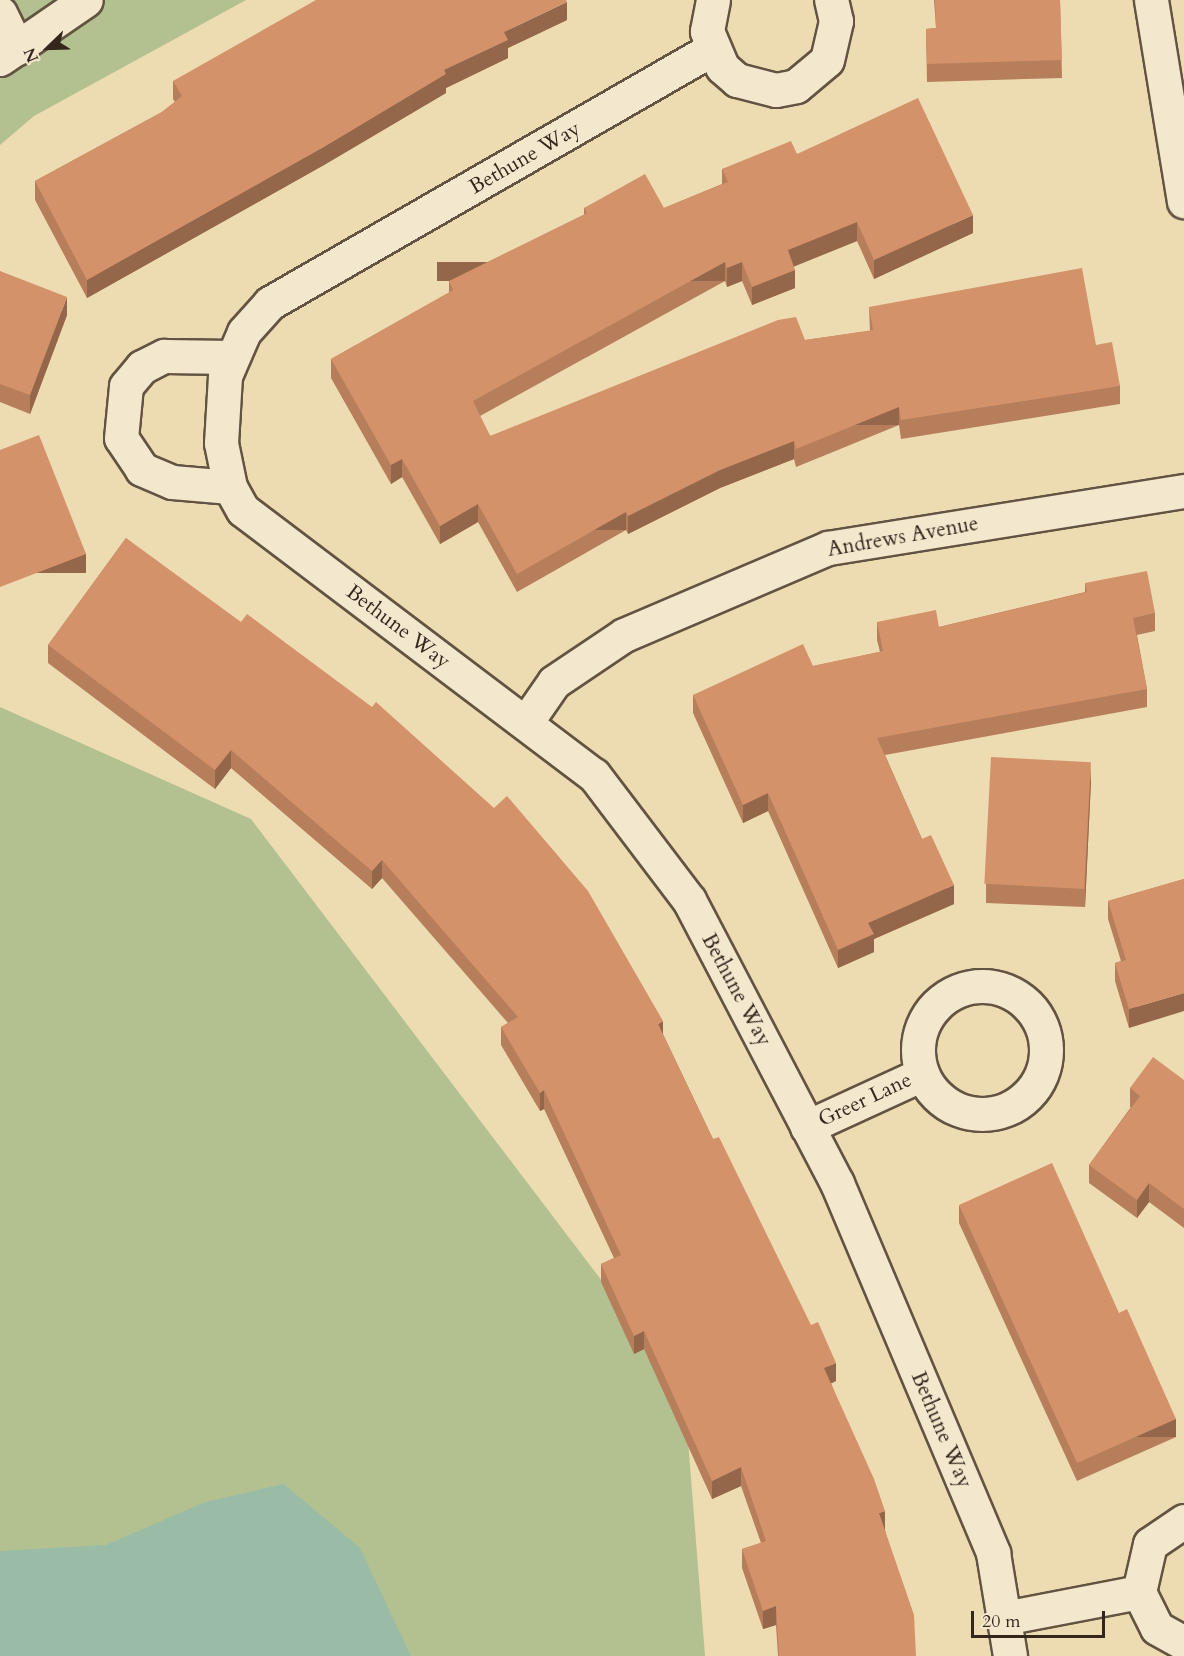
<!DOCTYPE html>
<html>
<head>
<meta charset="utf-8">
<style>
	body { margin:0 }
	#map { position:relative; width:1184px; height:1656px; overflow:hidden; background:#eddbb2; font-family:Cardo,serif }
	div>[style] { position:absolute }
	.green>* { inset:0; background:#b3c190 }
	.water>* { inset:0; background:#9abca7 }
	.roads { filter:drop-shadow(2px 0 #625342) drop-shadow(-2px 0 #625342) drop-shadow(0 2px #625342) drop-shadow(0 -2px #625342) }
	.minor>* { height:33px; margin:-16.5px; padding:0 16.5px; transform-origin:16.5px; border-radius:16.5px; background:#f3e8cd }
	.minor>.ring { margin:-16.5px; padding:0; box-sizing:content-box; background:none; border:33px solid #f3e8cd; border-radius:50% }
	.wall>* { inset:0; background:#b67e5b }
	.shaded-wall>* { inset:0; background:#94664a; transform-origin:0 0 }
	.building>* { inset:0; background:#d4926a; transform-origin:0 0 }
	span { translate:-50% -50%; white-space:nowrap; text-align:center; line-height:1.15; -webkit-text-stroke:6px #f3e8cd; paint-order:stroke }
	.street-label { font-size:21px; color:#33261d }
	.north { position:absolute; left:18px; top:18px; width:60px; height:60px; -webkit-text-stroke:4px #f3e8cd; paint-order:stroke; rotate:247deg; font-size:16px; font-weight:700; line-height:24px; text-align:center; color:#33261d }
	.north::after { content:''; display:block; margin:auto; width:21px; height:27px; background:#33261d; clip-path:polygon(50% 0,100% 100%,50% 72%,0 100%) }
	.scale { position:absolute; left:971px; top:1611px; width:134px; height:27px; box-sizing:border-box; border:3px solid #33261d; border-top:0; padding-left:8px; font-size:18px; line-height:21px; white-space:nowrap; color:#33261d; -webkit-text-stroke:4px #f3e8cd; paint-order:stroke }
</style>
</head>
<body>
<div id="map">
	<div class="green">
		<i style="clip-path:polygon(0 0,246px 0,34px 116px,0 145px)"></i>
		<i style="clip-path:polygon(0 707px,251px 819px,684px 1389px,705px 1656px,0 1656px)"></i>
	</div>
	<div class="water">
		<i style="clip-path:polygon(284px 1484px,360px 1548px,411px 1656px,0 1656px,0 1551px,106px 1545px,205px 1502px)"></i>
	</div>
	<div class="roads">
		<div class="minor">
			<i style="left:713px;top:0;width:32px;rotate:101deg"></i>
			<i style="left:707px;top:31px;width:39px;rotate:67deg"></i>
			<i style="left:722px;top:67px;width:20px;rotate:41deg"></i>
			<i style="left:737px;top:80px;width:40px;rotate:14.4deg"></i>
			<i style="left:776px;top:90px;width:20px;rotate:-11deg"></i>
			<i style="left:796px;top:86px;width:40px;rotate:-40deg"></i>
			<i style="left:827px;top:60px;width:40px;rotate:-77deg"></i>
			<i style="left:836px;top:21px;width:22px;rotate:-103deg"></i>
			<i style="left:1151px;top:0;width:204px;rotate:80.7deg"></i>
			<i style="left:0;top:13px;width:39px;rotate:64deg"></i>
			<i style="left:712px;top:49px;width:510px;rotate:150.12deg"></i>
			<i style="left:270px;top:303px;width:39px;rotate:132deg"></i>
			<i style="left:244px;top:332px;width:48px;rotate:113.4deg"></i>
			<i style="left:225px;top:376px;width:67px;rotate:93.4deg"></i>
			<i style="left:221px;top:443px;width:45px;rotate:78.4deg"></i>
			<i style="left:230px;top:487px;width:26px;rotate:61deg"></i>
			<i style="left:243px;top:510px;width:440px;rotate:37.1deg"></i>
			<i style="left:594px;top:775px;width:157px;rotate:52.8deg"></i>
			<i style="left:689px;top:900px;width:319px;rotate:62.4deg"></i>
			<i style="left:837px;top:1183px;width:402px;rotate:67.1deg"></i>
			<i style="left:993px;top:1553px;width:104px;rotate:80.6deg"></i>
			<i style="left:0;top:59px;width:104px;rotate:-34.5deg"></i>
			<i style="left:230px;top:487px;width:58px;rotate:-175.1deg"></i>
			<i style="left:172px;top:482px;width:33px;rotate:-157deg"></i>
			<i style="left:142px;top:469px;width:37px;rotate:-124deg"></i>
			<i style="left:121px;top:438px;width:52px;rotate:-84.5deg"></i>
			<i style="left:126px;top:386px;width:25px;rotate:-50deg"></i>
			<i style="left:142px;top:367px;width:25px;rotate:-27deg"></i>
			<i style="left:164px;top:356px;width:68px;rotate:0.8deg"></i>
			<i style="left:527px;top:721px;width:47px;rotate:-55.3deg"></i>
			<i style="left:554px;top:682px;width:84px;rotate:-33.9deg"></i>
			<i style="left:624px;top:635px;width:222px;rotate:-23.1deg"></i>
			<i style="left:828px;top:548px;width:361px;rotate:-9.1deg"></i>
			<i class="ring" style="left:918px;top:986px;width:95px;height:95px"></i>
			<i style="left:807px;top:1127px;width:127px;rotate:-24.7deg"></i>
			<i style="left:1184px;top:1521px;width:41px;rotate:145.9deg"></i>
			<i style="left:1150px;top:1544px;width:49px;rotate:102.9deg"></i>
			<i style="left:1139px;top:1592px;width:40px;rotate:63.4deg"></i>
			<i style="left:1157px;top:1628px;width:31px;rotate:29deg"></i>
			<i style="left:1004px;top:1618px;width:137px;rotate:-10.9deg"></i>
		</div>
	</div>
	<div class="wall">
		<i style="clip-path:polygon(934px 0,1060px 0,1062px 78px,927px 82px,926px 29px,936px 28px)"></i>
		<i style="clip-path:polygon(567px 20px,508px 48px,508px 58px,446px 88px,446px 93px,324px 165px,87px 298px,35px 200px,35px 181px,162px 112px,175px 102px,173px 99px,173px 81px)"></i>
		<i style="clip-path:polygon(797px 154px,973px 233px,874px 279px,857px 241px,794px 266px,795px 288px,752px 305px,742px 281px,727px 287px,725px 281px,480px 416px,490px 436px,805px 340px,870px 331px,869px 307px,1096px 345px,1120px 386px,1120px 404px,901px 439px,899px 425px,796px 467px,794px 459px,720px 488px,628px 534px,626px 530px,517px 592px,478px 522px,440px 544px,402px 477px,391px 484px,331px 378px,331px 359px,449px 293px,449px 281px,584px 215px,584px 208px,664px 208px,722px 184px,722px 169px)"></i>
		<i style="clip-path:polygon(0 271px,67px 315px,30px 414px,0 402px)"></i>
		<i style="clip-path:polygon(126px 538px,663px 1034px,713px 1139px,836px 1381px,831px 1383px,885px 1530px,916px 1656px,778px 1656px,776px 1625px,763px 1629px,742px 1568px,742px 1549px,761px 1543px,741px 1486px,712px 1499px,644px 1349px,634px 1354px,601px 1282px,601px 1264px,614px 1258px,544px 1109px,540px 1111px,501px 1045px,501px 1027px,508px 1023px,382px 878px,372px 889px,231px 768px,215px 789px,48px 663px,48px 645px)"></i>
		<i style="clip-path:polygon(1085px 583px,1155px 613px,1155px 631px,1137px 635px,1147px 689px,1147px 707px,885px 755px,922px 839px,954px 904px,874px 939px,874px 952px,838px 968px,768px 811px,743px 823px,693px 713px,693px 695px,813px 666px,880px 652px,877px 640px,877px 622px,939px 627px,1085px 592px)"></i>
		<i style="clip-path:polygon(1091px 780px,1085px 907px,986px 903px,986px 884px)"></i>
		<i style="clip-path:polygon(1184px 879px,1129px 1028px,1115px 981px,1115px 963px,1121px 961px,1108px 919px,1108px 901px)"></i>
		<i style="clip-path:polygon(1184px 1080px,1184px 1228px,1149px 1202px,1137px 1218px,1089px 1183px,1089px 1165px,1131px 1107px,1130px 1107px,1130px 1088px)"></i>
		<i style="clip-path:polygon(959px 1205px,1176px 1437px,1077px 1481px,959px 1223px)"></i>
	</div>
	<div class="shaded-wall">
		<i style="clip-path:polygon(567px 2px,567px 20px,508px 48px,508px 58px,446px 88px,446px 93px,324px 165px,87px 298px,87px 280px,444px 70px,504px 32px)"></i>
		<i style="clip-path:polygon(973px 215px,973px 233px,874px 279px,874px 260px)"></i>
		<i style="clip-path:polygon(857px 222px,857px 241px,788px 269px,788px 250px)"></i>
		<i style="left:725px;top:262px;width:19px;height:288px;rotate:90deg"></i>
		<i style="clip-path:polygon(742px 262px,742px 281px,727px 287px,727px 268px)"></i>
		<i style="clip-path:polygon(795px 270px,795px 288px,752px 305px,752px 287px)"></i>
		<i style="clip-path:polygon(67px 297px,67px 315px,30px 414px,30px 395px)"></i>
		<i style="left:899px;top:407px;width:18px;height:111px;rotate:90deg"></i>
		<i style="clip-path:polygon(794px 441px,794px 459px,720px 488px,628px 534px,628px 516px,720px 470px)"></i>
		<i style="clip-path:polygon(402px 459px,402px 477px,391px 484px,391px 465px)"></i>
		<i style="clip-path:polygon(478px 504px,478px 522px,440px 544px,440px 526px)"></i>
		<i style="left:626px;top:512px;width:18px;height:125px;rotate:90deg"></i>
		<i style="left:86px;top:554px;width:19px;height:92px;rotate:90deg"></i>
		<i style="clip-path:polygon(231px 750px,231px 768px,215px 789px,215px 770px)"></i>
		<i style="clip-path:polygon(1091px 762px,1091px 780px,1085px 907px,1085px 888px)"></i>
		<i style="clip-path:polygon(768px 793px,768px 811px,743px 823px,743px 805px)"></i>
		<i style="clip-path:polygon(382px 860px,382px 878px,372px 889px,372px 871px)"></i>
		<i style="clip-path:polygon(954px 885px,954px 904px,874px 939px,874px 952px,838px 968px,838px 950px,868px 923px)"></i>
		<i style="clip-path:polygon(1184px 993px,1184px 1011px,1129px 1028px,1129px 1009px)"></i>
		<i style="clip-path:polygon(663px 1021px,663px 1039px,658px 1024px)"></i>
		<i style="clip-path:polygon(544px 1090px,544px 1109px,540px 1111px,540px 1093px)"></i>
		<i style="clip-path:polygon(1149px 1183px,1149px 1202px,1137px 1218px,1137px 1200px)"></i>
		<i style="clip-path:polygon(644px 1331px,644px 1349px,634px 1354px,634px 1336px)"></i>
		<i style="clip-path:polygon(836px 1363px,836px 1381px,824px 1387px,824px 1368px)"></i>
		<i style="left:1176px;top:1419px;width:18px;height:108px;rotate:90deg"></i>
		<i style="clip-path:polygon(741px 1467px,741px 1486px,712px 1499px,712px 1481px)"></i>
		<i style="clip-path:polygon(885px 1511px,885px 1530px,879px 1532px,879px 1513px)"></i>
		<i style="clip-path:polygon(776px 1606px,776px 1625px,763px 1629px,763px 1611px)"></i>
	</div>
	<div class="building">
		<i style="clip-path:polygon(316px 0,566px 0,567px 2px,504px 32px,508px 40px,444px 70px,446px 74px,324px 147px,87px 280px,35px 181px,162px 112px,182px 96px,173px 81px)"></i>
		<i style="clip-path:polygon(935px 0,1060px 0,1062px 60px,927px 64px,926px 29px,936px 28px)"></i>
		<i style="clip-path:polygon(918px 98px,973px 215px,874px 260px,857px 222px,788px 250px,795px 270px,752px 287px,742px 262px,727px 268px,725px 262px,473px 401px,490px 436px,778px 320px,796px 317px,805px 340px,873px 330px,869px 307px,1082px 268px,1096px 345px,1112px 342px,1120px 386px,901px 420px,899px 407px,796px 449px,794px 441px,720px 470px,628px 516px,626px 512px,517px 574px,478px 504px,440px 526px,402px 459px,391px 465px,331px 359px,453px 290px,449px 281px,587px 213px,584px 208px,645px 174px,664px 208px,728px 182px,722px 169px,791px 141px,797px 154px)"></i>
		<i style="clip-path:polygon(0 271px,67px 297px,30px 395px,0 384px)"></i>
		<i style="clip-path:polygon(39px 435px,86px 554px,0 587px,0 450px)"></i>
		<i style="clip-path:polygon(126px 538px,241px 622px,247px 614px,372px 707px,376px 702px,494px 808px,507px 796px,588px 891px,663px 1021px,658px 1024px,713px 1139px,719px 1137px,811px 1325px,818px 1322px,836px 1363px,824px 1368px,874px 1479px,885px 1511px,879px 1513px,914px 1615px,916px 1656px,779px 1656px,776px 1606px,763px 1611px,742px 1549px,766px 1541px,741px 1467px,712px 1481px,644px 1331px,634px 1336px,601px 1264px,621px 1255px,544px 1090px,540px 1093px,501px 1027px,518px 1017px,382px 860px,372px 871px,231px 750px,215px 770px,48px 645px)"></i>
		<i style="clip-path:polygon(1147px 571px,1155px 613px,1133px 618px,1147px 689px,877px 738px,922px 839px,931px 835px,954px 885px,868px 923px,874px 934px,838px 950px,768px 793px,743px 805px,693px 695px,803px 644px,813px 666px,883px 651px,877px 622px,936px 610px,939px 627px,1087px 592px,1085px 583px)"></i>
		<i style="left:991px;top:757px;width:100px;height:127px;rotate:3deg"></i>
		<i style="clip-path:polygon(1184px 879px,1184px 993px,1129px 1009px,1115px 963px,1126px 960px,1108px 901px)"></i>
		<i style="clip-path:polygon(1153px 1057px,1184px 1080px,1184px 1209px,1149px 1183px,1137px 1200px,1089px 1165px,1140px 1096px,1130px 1088px)"></i>
		<i style="clip-path:polygon(1052px 1163px,1119px 1313px,1127px 1309px,1176px 1419px,1077px 1463px,959px 1205px)"></i>
	</div>
	<div class="street-label">
		<span style="left:525px;top:158px;rotate:-30deg">Bethune Way</span>
		<span style="left:903px;top:537px;rotate:-10deg">Andrews Avenue</span>
		<span style="left:398px;top:627px;rotate:37deg">Bethune Way</span>
		<span style="left:736px;top:990px;rotate:62deg">Bethune Way</span>
		<span style="left:865px;top:1100px;rotate:-25deg">Greer Lane</span>
		<span style="left:941px;top:1430px;rotate:67deg">Bethune Way</span>
	</div>
	<div class="north">N</div>
	<div class="scale">20 m</div>
</div>
</body>
</html>
